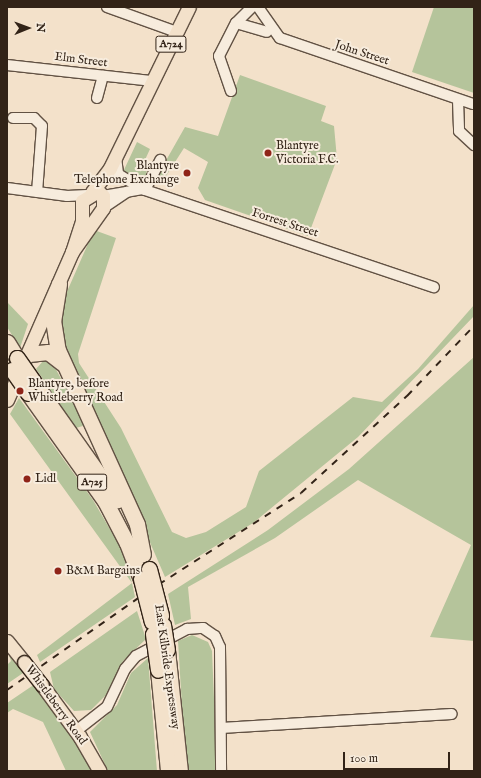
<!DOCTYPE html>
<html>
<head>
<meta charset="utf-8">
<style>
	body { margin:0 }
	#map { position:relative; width:481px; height:778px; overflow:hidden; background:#f3e1ca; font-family:"IM FELL English",serif }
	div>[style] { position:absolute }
	.green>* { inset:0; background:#b5c49b }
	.roads { filter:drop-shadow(1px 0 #625244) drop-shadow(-1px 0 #625244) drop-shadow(0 1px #625244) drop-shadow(0 -1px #625244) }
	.minor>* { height:10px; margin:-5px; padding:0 5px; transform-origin:5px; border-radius:5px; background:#f7ecdd }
	.major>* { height:13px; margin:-6.5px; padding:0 6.5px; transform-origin:6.5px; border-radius:6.5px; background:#f3e1ca }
	.highway>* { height:15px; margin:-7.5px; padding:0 7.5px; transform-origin:7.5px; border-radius:7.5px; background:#f3e1ca }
	.rail>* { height:2px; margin-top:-1px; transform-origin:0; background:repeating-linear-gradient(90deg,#322317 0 7px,transparent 0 14px) }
	.bridges { filter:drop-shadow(1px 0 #322317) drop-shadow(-1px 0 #322317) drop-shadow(0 1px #322317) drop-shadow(0 -1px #322317) }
	.major-bridge>* { height:13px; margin:-6.5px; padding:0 6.5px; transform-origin:6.5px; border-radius:6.5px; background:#f3e1ca }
	.highway-bridge>* { height:15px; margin:-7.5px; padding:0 7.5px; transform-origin:7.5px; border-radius:7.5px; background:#f3e1ca }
	.dots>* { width:11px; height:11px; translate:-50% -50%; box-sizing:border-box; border:2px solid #f7ecdd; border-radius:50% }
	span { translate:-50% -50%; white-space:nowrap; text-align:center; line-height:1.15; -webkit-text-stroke:4px #f7ecdd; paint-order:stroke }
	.shield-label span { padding:1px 3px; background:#f7ecdd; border:1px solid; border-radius:3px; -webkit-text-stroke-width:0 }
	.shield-label { font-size:11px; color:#322317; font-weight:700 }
	.street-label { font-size:12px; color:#322317 }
	.poi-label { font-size:12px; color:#322317 }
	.left { translate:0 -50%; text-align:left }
	.right { translate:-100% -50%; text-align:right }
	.frame { position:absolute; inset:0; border:8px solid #322317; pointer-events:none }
	.north { position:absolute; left:8px; top:8px; width:40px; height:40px; -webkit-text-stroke:3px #f7ecdd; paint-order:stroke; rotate:89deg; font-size:11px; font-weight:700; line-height:16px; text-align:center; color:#322317 }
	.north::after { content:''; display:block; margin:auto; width:14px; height:18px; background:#322317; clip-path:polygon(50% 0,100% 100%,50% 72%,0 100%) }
	.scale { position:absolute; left:343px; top:752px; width:107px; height:18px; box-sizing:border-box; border:2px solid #322317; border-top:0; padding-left:5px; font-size:12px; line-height:14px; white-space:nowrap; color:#322317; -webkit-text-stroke:3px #f7ecdd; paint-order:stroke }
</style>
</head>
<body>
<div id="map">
	<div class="green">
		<i style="clip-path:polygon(434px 7px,474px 7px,474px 93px,412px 72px)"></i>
		<i style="clip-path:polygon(240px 75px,326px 106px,321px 121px,334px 126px,337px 159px,308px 236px,205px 200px,198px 188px,208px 162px,184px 148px,161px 184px,156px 181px,161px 171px,165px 172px,164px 164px,185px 127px,218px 136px)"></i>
		<i style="clip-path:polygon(137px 142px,150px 149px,144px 162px,148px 165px,146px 175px,139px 182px,123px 172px)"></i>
		<i style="clip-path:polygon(94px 230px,116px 238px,78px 354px,79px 363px,121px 428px,172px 532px,186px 538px,206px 532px,246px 507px,259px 471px,353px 397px,382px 402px,418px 369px,474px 305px,474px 316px,358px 437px,253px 523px,165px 577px,59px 333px,62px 303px)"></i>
		<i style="clip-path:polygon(7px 302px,28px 324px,20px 348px,7px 327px)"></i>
		<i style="clip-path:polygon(474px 357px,474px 641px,430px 637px,471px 545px,358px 480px,275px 538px,188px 587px,191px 619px,175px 625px,168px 594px,268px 530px,349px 469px)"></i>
		<i style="clip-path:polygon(44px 360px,52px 362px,86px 425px,76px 428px,36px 369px)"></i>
		<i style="clip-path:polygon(19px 398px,93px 500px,122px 550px,132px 583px,135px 597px,40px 662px,37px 655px,132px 583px,10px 414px)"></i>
		<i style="clip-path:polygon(137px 611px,146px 639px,123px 661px,106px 695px,91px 710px,74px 711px,54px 689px,50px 672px)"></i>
		<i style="clip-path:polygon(192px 635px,208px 642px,212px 651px,217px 771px,186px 771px,178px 641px)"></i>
		<i style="clip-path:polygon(7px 650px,26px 671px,7px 684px,7px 665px,11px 661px)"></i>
		<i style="clip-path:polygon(148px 658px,157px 771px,108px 771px,90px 732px,117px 705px,131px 673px)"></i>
		<i style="clip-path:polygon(35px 684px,73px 739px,92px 771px,66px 771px,43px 722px,13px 709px,7px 713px,7px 703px)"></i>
	</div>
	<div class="roads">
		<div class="minor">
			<i style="left:107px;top:7px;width:74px;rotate:19.7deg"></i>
			<i style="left:258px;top:7px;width:38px;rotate:55deg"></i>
			<i style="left:280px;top:38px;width:204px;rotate:18.9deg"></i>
			<i style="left:236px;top:23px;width:32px;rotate:16deg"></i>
			<i style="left:7px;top:65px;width:147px;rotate:6.3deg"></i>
			<i style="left:231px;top:91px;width:37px;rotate:-109deg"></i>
			<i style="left:219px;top:56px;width:37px;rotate:-63deg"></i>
			<i style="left:236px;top:23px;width:23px;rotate:-45deg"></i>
			<i style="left:97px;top:98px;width:23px;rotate:-75deg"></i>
			<i style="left:458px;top:100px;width:31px;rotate:88deg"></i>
			<i style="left:459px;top:131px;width:21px;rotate:43deg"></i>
			<i style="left:13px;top:118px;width:21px"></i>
			<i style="left:34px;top:118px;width:11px;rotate:45deg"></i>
			<i style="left:42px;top:126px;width:66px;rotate:94.3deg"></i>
			<i style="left:116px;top:157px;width:17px;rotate:83deg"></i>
			<i style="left:118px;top:174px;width:28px;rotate:32deg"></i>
			<i style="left:7px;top:188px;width:61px;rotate:7.6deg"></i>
			<i style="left:67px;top:196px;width:20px;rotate:-3deg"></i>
			<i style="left:145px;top:190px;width:34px;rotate:-63deg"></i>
			<i style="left:103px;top:196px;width:40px;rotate:-10deg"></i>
			<i style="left:142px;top:189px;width:308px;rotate:18.6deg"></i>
			<i style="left:103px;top:208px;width:29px;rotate:-34deg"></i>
			<i style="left:221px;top:728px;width:231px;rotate:-3.5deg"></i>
			<i style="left:76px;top:731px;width:39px;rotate:-38deg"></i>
			<i style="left:107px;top:707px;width:42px;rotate:-64.7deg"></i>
			<i style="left:125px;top:669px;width:17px;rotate:-50deg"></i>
			<i style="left:136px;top:656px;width:58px;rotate:-27.9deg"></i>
			<i style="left:187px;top:629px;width:16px;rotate:-4deg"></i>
			<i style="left:203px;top:628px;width:14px;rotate:34deg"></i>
			<i style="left:215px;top:636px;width:12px;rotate:66deg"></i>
			<i style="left:220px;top:647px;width:124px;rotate:89.5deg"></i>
		</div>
		<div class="major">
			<i style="left:92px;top:192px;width:30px;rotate:-53deg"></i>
			<i style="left:110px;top:168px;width:179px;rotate:-63.9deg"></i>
			<i style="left:7px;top:400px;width:162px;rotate:-66.3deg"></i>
			<i style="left:72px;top:252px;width:33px;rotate:-72deg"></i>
			<i style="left:82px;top:221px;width:20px;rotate:-90deg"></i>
			<i style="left:82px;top:201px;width:19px;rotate:-32deg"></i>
			<i style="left:98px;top:191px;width:7px;rotate:45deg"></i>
			<i style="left:103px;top:196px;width:12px;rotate:90deg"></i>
			<i style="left:103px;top:208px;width:54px;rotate:125.2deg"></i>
			<i style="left:7px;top:641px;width:27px;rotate:51deg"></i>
			<i style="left:42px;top:685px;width:64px;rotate:53.8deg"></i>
			<i style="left:80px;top:737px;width:39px;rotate:60deg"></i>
		</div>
		<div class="highway">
			<i style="left:59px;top:284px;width:36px;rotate:99deg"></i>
			<i style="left:53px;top:320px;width:30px;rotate:81deg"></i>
			<i style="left:58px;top:350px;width:191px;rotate:65.6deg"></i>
			<i style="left:137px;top:524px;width:31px;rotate:79deg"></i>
			<i style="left:7px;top:342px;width:19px;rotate:58deg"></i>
			<i style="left:29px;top:354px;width:19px;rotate:-6deg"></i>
			<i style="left:48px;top:352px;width:18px;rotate:38deg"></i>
			<i style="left:33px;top:381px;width:146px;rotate:54.8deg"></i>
			<i style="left:28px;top:393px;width:133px;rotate:54.5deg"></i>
			<i style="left:105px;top:501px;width:47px;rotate:62.4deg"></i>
			<i style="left:127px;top:543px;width:39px;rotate:69deg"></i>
			<i style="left:167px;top:650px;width:122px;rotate:83.9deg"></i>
			<i style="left:158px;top:670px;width:101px;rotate:84.3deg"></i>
		</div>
	</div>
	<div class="rail">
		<i style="left:7px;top:690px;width:171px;rotate:-35deg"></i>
		<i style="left:147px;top:592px;width:183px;rotate:-32.7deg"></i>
		<i style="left:301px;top:493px;width:144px;rotate:-42.5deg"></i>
		<i style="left:407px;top:396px;width:97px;rotate:-46.3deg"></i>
	</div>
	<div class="bridges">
		<div class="major-bridge">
			<i style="left:24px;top:662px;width:29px;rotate:52deg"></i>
		</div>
		<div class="highway-bridge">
			<i style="left:17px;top:358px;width:28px;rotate:55deg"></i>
			<i style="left:12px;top:370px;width:28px;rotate:55deg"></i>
			<i style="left:149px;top:569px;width:48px;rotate:75.4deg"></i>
			<i style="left:141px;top:579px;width:44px;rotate:75.7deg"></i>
			<i style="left:163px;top:625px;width:25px;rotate:81deg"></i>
			<i style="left:153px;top:634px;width:36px;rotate:82deg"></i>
		</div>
	</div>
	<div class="dots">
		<i style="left:268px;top:153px;background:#8f2418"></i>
		<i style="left:187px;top:173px;background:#8f2418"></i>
		<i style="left:20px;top:391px;background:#8f2418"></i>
		<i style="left:27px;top:479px;background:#8f2418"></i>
		<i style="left:58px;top:571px;background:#8f2418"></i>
	</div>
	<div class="shield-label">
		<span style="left:171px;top:44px">A724</span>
		<span style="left:92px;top:482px">A725</span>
	</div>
	<div class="street-label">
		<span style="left:362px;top:53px;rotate:18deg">John Street</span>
		<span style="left:81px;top:60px;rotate:7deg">Elm Street</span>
		<span style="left:285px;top:223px;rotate:18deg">Forrest Street</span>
		<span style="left:167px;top:667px;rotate:82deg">East Kilbride Expressway</span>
		<span style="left:56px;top:705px;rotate:54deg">Whistleberry Road</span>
	</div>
	<div class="poi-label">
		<span class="left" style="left:276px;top:153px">Blantyre<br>Victoria F.C.</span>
		<span class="right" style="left:179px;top:173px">Blantyre<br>Telephone Exchange</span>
		<span class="left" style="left:28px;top:391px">Blantyre, before<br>Whistleberry Road</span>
		<span class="left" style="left:35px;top:479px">Lidl</span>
		<span class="left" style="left:66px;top:571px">B&amp;M Bargains</span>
	</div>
	<div class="frame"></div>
	<div class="north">N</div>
	<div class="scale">100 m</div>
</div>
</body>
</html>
